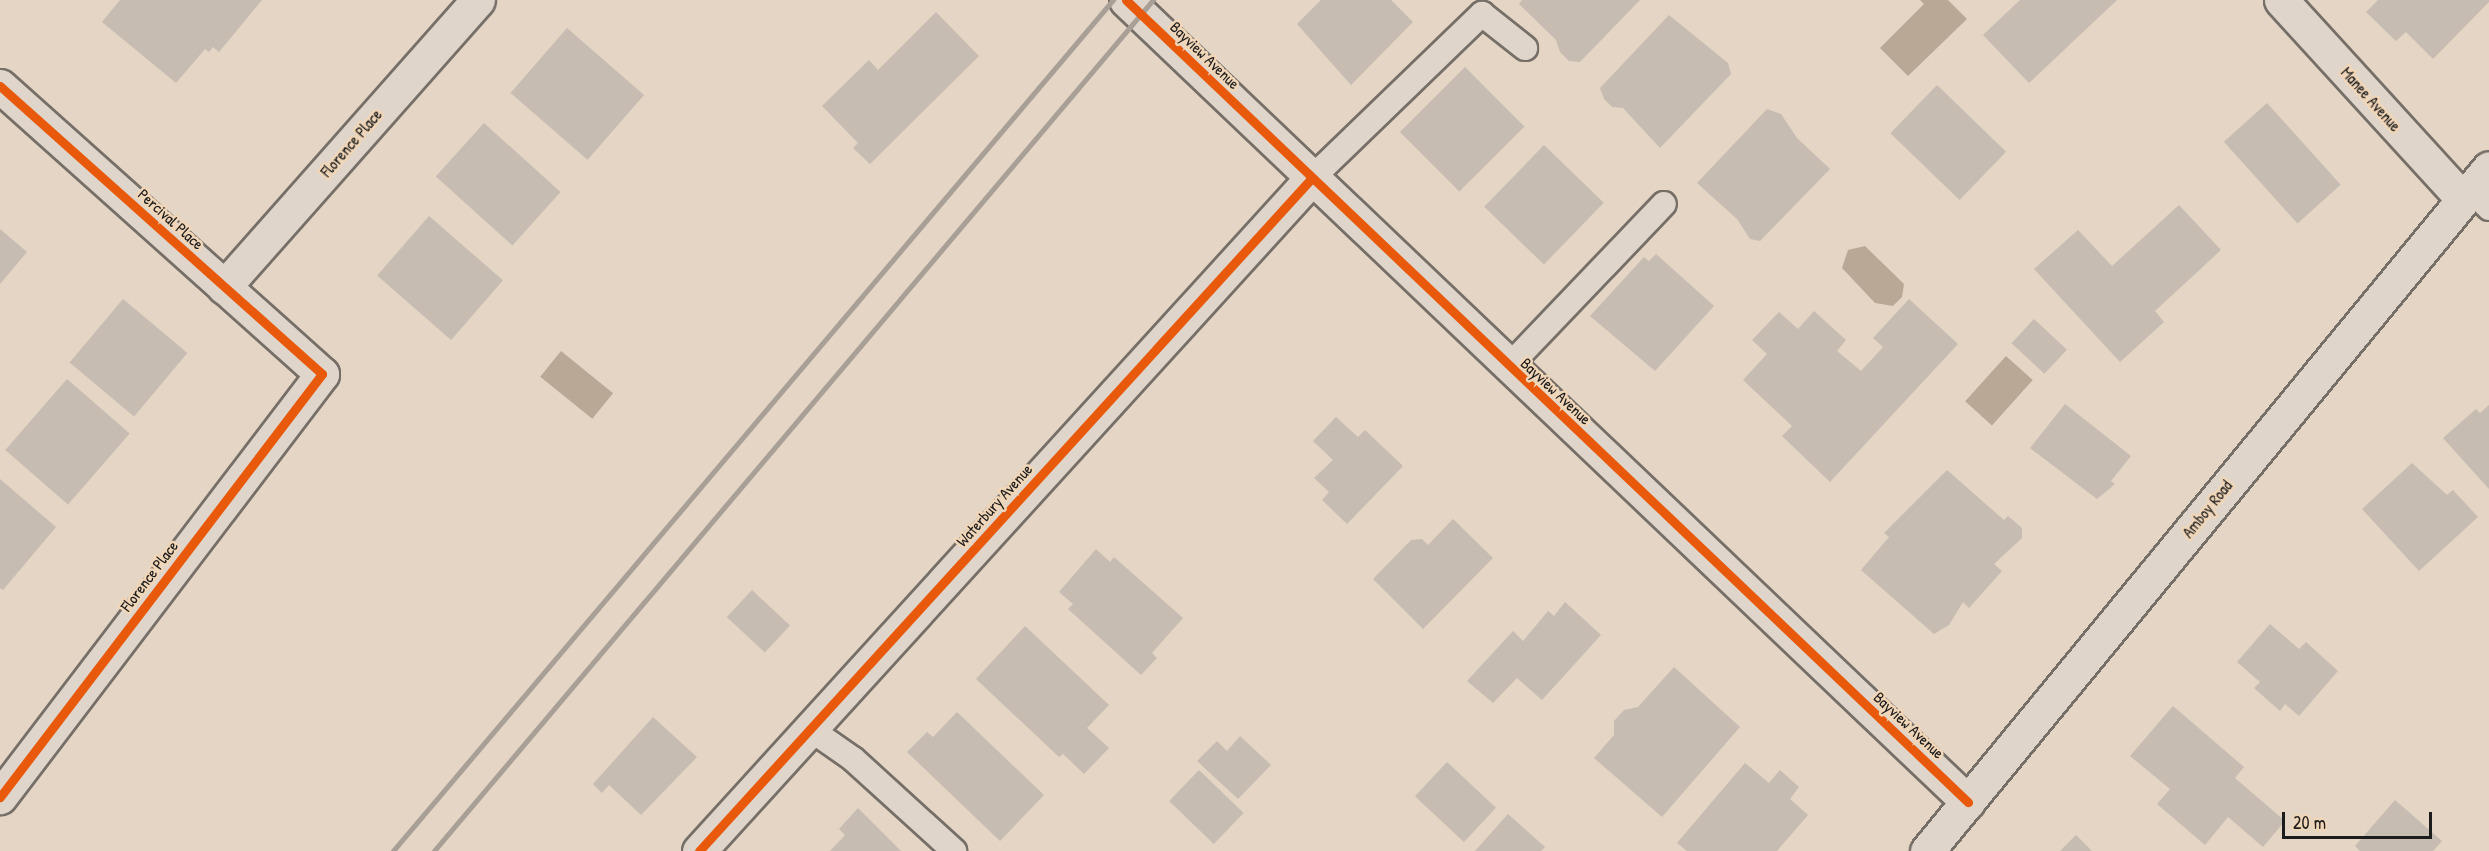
<!DOCTYPE html>
<html>
<head>
<meta charset="utf-8">
<style>
	body { margin:0 }
	#map { position:relative; width:2489px; height:851px; overflow:hidden; background:#e4d5c5; font-family:"Patrick Hand",sans-serif }
	div>[style] { position:absolute }
	.water>* { inset:0; background:#b8a895; transform-origin:0 0 }
	.building>* { inset:0; background:#c6bcb1; transform-origin:0 0 }
	.roads { filter:drop-shadow(2px 0 #766f68) drop-shadow(-2px 0 #766f68) drop-shadow(0 2px #766f68) drop-shadow(0 -2px #766f68) }
	.lane>* { height:24px; margin:-12px; padding:0 12px; transform-origin:12px; border-radius:12px; background:#dfd5ca }
	.street>* { height:33px; margin:-16.5px; padding:0 16.5px; transform-origin:16.5px; border-radius:16.5px; background:#dfd5ca }
	.secondary>* { height:33px; margin:-16.5px; padding:0 16.5px; transform-origin:16.5px; border-radius:16.5px; background:#dfd5ca }
	.rail>* { height:4.5px; margin:-2.25px; padding:0 2.25px; transform-origin:2.25px; border-radius:2.25px; background:#a89f97 }
	.cycleway>* { height:9px; margin:-4.5px; padding:0 4.5px; transform-origin:4.5px; border-radius:4.5px; background:#e8590c }
	span { translate:-50% -50%; white-space:nowrap; text-align:center; line-height:1.15; -webkit-text-stroke:5px #f1d6b8; paint-order:stroke }
	.street-label { font-size:16px; color:#1c1c1c }
	.scale { position:absolute; left:2282px; top:812px; width:150px; height:27px; box-sizing:border-box; border:3px solid #1c1c1c; border-top:0; padding-left:8px; font-size:18px; line-height:21px; white-space:nowrap; color:#1c1c1c; -webkit-text-stroke:4px #f1d6b8; paint-order:stroke }
</style>
</head>
<body>
<div id="map">
	<div class="water">
		<i style="clip-path:polygon(1920px 0,1948px 0,1967px 19px,1908px 76px,1880px 48px,1924px 4px)"></i>
		<i style="clip-path:polygon(1865px 246px,1904px 284px,1902px 297px,1893px 306px,1875px 303px,1842px 268px,1848px 250px)"></i>
		<i style="left:561px;top:351px;width:67px;height:33px;rotate:39deg"></i>
		<i style="left:2006px;top:356px;width:36px;height:61px;rotate:42deg"></i>
	</div>
	<div class="building">
		<i style="clip-path:polygon(120px 0,262px 0,219px 52px,213px 47px,209px 52px,205px 49px,176px 83px,102px 22px)"></i>
		<i style="clip-path:polygon(1321px 0,1391px 0,1413px 22px,1351px 85px,1297px 24px)"></i>
		<i style="clip-path:polygon(1522px 0,1640px 0,1580px 62px,1569px 61px,1560px 52px,1556px 40px,1519px 4px)"></i>
		<i style="clip-path:polygon(2020px 0,2117px 0,2029px 83px,1983px 35px)"></i>
		<i style="clip-path:polygon(2378px 0,2489px 0,2489px 2px,2433px 59px,2406px 32px,2396px 41px,2366px 12px)"></i>
		<i style="clip-path:polygon(936px 12px,979px 56px,870px 164px,853px 148px,858px 143px,822px 106px,869px 60px,878px 70px)"></i>
		<i style="clip-path:polygon(1669px 15px,1728px 63px,1731px 74px,1660px 148px,1623px 108px,1612px 107px,1604px 99px,1600px 88px)"></i>
		<i style="left:567px;top:28px;width:102px;height:86px;rotate:41deg"></i>
		<i style="left:1465px;top:67px;width:84px;height:92px;rotate:45deg"></i>
		<i style="left:1937px;top:85px;width:96px;height:67px;rotate:44deg"></i>
		<i style="left:2267px;top:103px;width:110px;height:58px;rotate:48deg"></i>
		<i style="clip-path:polygon(1767px 109px,1781px 114px,1797px 138px,1830px 169px,1760px 241px,1750px 239px,1737px 219px,1697px 183px)"></i>
		<i style="left:484px;top:123px;width:103px;height:72px;rotate:42deg"></i>
		<i style="left:1544px;top:145px;width:83px;height:86px;rotate:44deg"></i>
		<i style="clip-path:polygon(2179px 205px,2221px 250px,2155px 311px,2164px 322px,2120px 362px,2034px 269px,2078px 230px,2112px 266px)"></i>
		<i style="left:429px;top:216px;width:98px;height:79px;rotate:41deg"></i>
		<i style="clip-path:polygon(0 229px,27px 252px,0 284px)"></i>
		<i style="clip-path:polygon(1656px 254px,1714px 306px,1655px 371px,1590px 316px,1644px 257px,1649px 261px)"></i>
		<i style="left:123px;top:299px;width:84px;height:83px;rotate:40deg"></i>
		<i style="clip-path:polygon(1909px 299px,1958px 344px,1830px 482px,1782px 436px,1792px 426px,1743px 380px,1767px 354px,1752px 340px,1779px 312px,1798px 329px,1814px 311px,1846px 340px,1837px 351px,1861px 371px,1883px 347px,1873px 338px)"></i>
		<i style="left:2034px;top:319px;width:45px;height:33px;rotate:43deg"></i>
		<i style="left:67px;top:379px;width:83px;height:94px;rotate:41deg"></i>
		<i style="clip-path:polygon(2065px 404px,2131px 456px,2111px 481px,2115px 484px,2097px 499px,2030px 448px)"></i>
		<i style="clip-path:polygon(2489px 405px,2489px 489px,2443px 438px,2476px 409px,2480px 413px)"></i>
		<i style="clip-path:polygon(1336px 417px,1358px 437px,1365px 430px,1403px 466px,1347px 524px,1322px 500px,1329px 492px,1314px 478px,1333px 460px,1313px 441px)"></i>
		<i style="clip-path:polygon(2412px 463px,2447px 495px,2453px 490px,2478px 517px,2419px 571px,2362px 509px)"></i>
		<i style="clip-path:polygon(1947px 470px,2004px 520px,2008px 516px,2022px 528px,2022px 538px,1994px 564px,2002px 571px,1969px 608px,1963px 602px,1949px 625px,1934px 634px,1861px 570px,1889px 537px,1884px 533px)"></i>
		<i style="clip-path:polygon(0 479px,56px 527px,3px 590px,0 588px)"></i>
		<i style="clip-path:polygon(1453px 519px,1493px 558px,1423px 629px,1373px 579px,1411px 540px,1422px 539px,1428px 545px)"></i>
		<i style="clip-path:polygon(1096px 549px,1110px 562px,1114px 557px,1183px 618px,1152px 653px,1157px 658px,1141px 675px,1068px 609px,1073px 604px,1059px 592px)"></i>
		<i style="left:752px;top:590px;width:52px;height:37px;rotate:43deg"></i>
		<i style="clip-path:polygon(1565px 602px,1601px 635px,1542px 700px,1517px 678px,1493px 703px,1467px 681px,1513px 631px,1523px 641px,1548px 611px,1554px 616px)"></i>
		<i style="clip-path:polygon(2270px 624px,2299px 649px,2306px 642px,2338px 671px,2299px 716px,2285px 704px,2280px 711px,2254px 688px,2260px 682px,2237px 662px)"></i>
		<i style="clip-path:polygon(1025px 626px,1109px 705px,1087px 728px,1109px 748px,1084px 774px,1063px 754px,1059px 757px,976px 679px)"></i>
		<i style="clip-path:polygon(1674px 667px,1740px 727px,1662px 817px,1594px 758px,1614px 735px,1614px 721px,1624px 710px,1638px 707px)"></i>
		<i style="clip-path:polygon(2173px 706px,2244px 767px,2235px 778px,2285px 821px,2263px 847px,2228px 817px,2205px 845px,2157px 804px,2170px 789px,2130px 756px)"></i>
		<i style="clip-path:polygon(957px 712px,1044px 795px,1000px 841px,907px 752px,927px 732px,933px 737px)"></i>
		<i style="clip-path:polygon(653px 717px,697px 757px,641px 815px,609px 785px,602px 793px,593px 784px)"></i>
		<i style="clip-path:polygon(1240px 736px,1271px 765px,1238px 799px,1197px 761px,1217px 741px,1227px 751px)"></i>
		<i style="left:1447px;top:762px;width:67px;height:47px;rotate:43deg"></i>
		<i style="clip-path:polygon(1745px 763px,1769px 783px,1780px 770px,1799px 787px,1790px 799px,1808px 815px,1777px 851px,1687px 851px,1677px 843px)"></i>
		<i style="left:1199px;top:770px;width:62px;height:43px;rotate:44deg"></i>
		<i style="clip-path:polygon(2395px 800px,2442px 841px,2433px 851px,2360px 851px,2355px 846px)"></i>
		<i style="clip-path:polygon(858px 808px,901px 851px,830px 851px,845px 835px,839px 829px)"></i>
		<i style="clip-path:polygon(1508px 814px,1545px 847px,1541px 851px,1475px 851px)"></i>
		<i style="clip-path:polygon(2076px 835px,2092px 851px,2060px 851px)"></i>
	</div>
	<div class="roads">
		<div class="lane">
			<i style="left:1311px;top:179px;width:238px;rotate:-44deg"></i>
			<i style="left:1482px;top:14px;width:55px;rotate:38.3deg"></i>
			<i style="left:2470px;top:189px;width:27px;rotate:45deg"></i>
			<i style="left:1509px;top:366px;width:224px;rotate:-46.3deg"></i>
			<i style="left:810px;top:729px;width:52px;rotate:34.9deg"></i>
			<i style="left:853px;top:759px;width:137px;rotate:42.3deg"></i>
		</div>
		<div class="street">
			<i style="left:1126px;top:0;width:1163px;rotate:43.61deg"></i>
			<i style="left:2281px;top:0;width:268px;rotate:47.6deg"></i>
			<i style="left:0;top:86px;width:432px;rotate:41.8deg"></i>
			<i style="left:322px;top:374px;width:532px;rotate:127.28deg"></i>
			<i style="left:224px;top:287px;width:383px;rotate:-48.5deg"></i>
			<i style="left:699px;top:851px;width:909px;rotate:-47.68deg"></i>
		</div>
		<div class="secondary">
			<i style="left:1927px;top:851px;width:884px;rotate:-50.55deg"></i>
		</div>
	</div>
	<div class="rail">
		<i style="left:393px;top:851px;width:1115px;rotate:-49.77deg"></i>
		<i style="left:434px;top:851px;width:1114px;rotate:-49.81deg"></i>
	</div>
	<div class="cycleway">
		<i style="left:1126px;top:0;width:1163px;rotate:43.61deg"></i>
		<i style="left:0;top:86px;width:432px;rotate:41.8deg"></i>
		<i style="left:322px;top:374px;width:532px;rotate:127.28deg"></i>
		<i style="left:699px;top:851px;width:909px;rotate:-47.68deg"></i>
	</div>
	<div class="street-label">
		<span style="left:1205px;top:55px;rotate:44deg">Bayview Avenue</span>
		<span style="left:2371px;top:99px;rotate:48deg">Manee Avenue</span>
		<span style="left:351px;top:143px;rotate:-49deg">Florence Place</span>
		<span style="left:171px;top:219px;rotate:42deg">Percival Place</span>
		<span style="left:1556px;top:391px;rotate:43deg">Bayview Avenue</span>
		<span style="left:994px;top:505px;rotate:-48deg">Waterbury Avenue</span>
		<span style="left:2207px;top:509px;rotate:-51deg">Amboy Road</span>
		<span style="left:149px;top:576px;rotate:-53deg">Florence Place</span>
		<span style="left:1909px;top:725px;rotate:43deg">Bayview Avenue</span>
	</div>
	<div class="scale">20 m</div>
</div>
</body>
</html>
